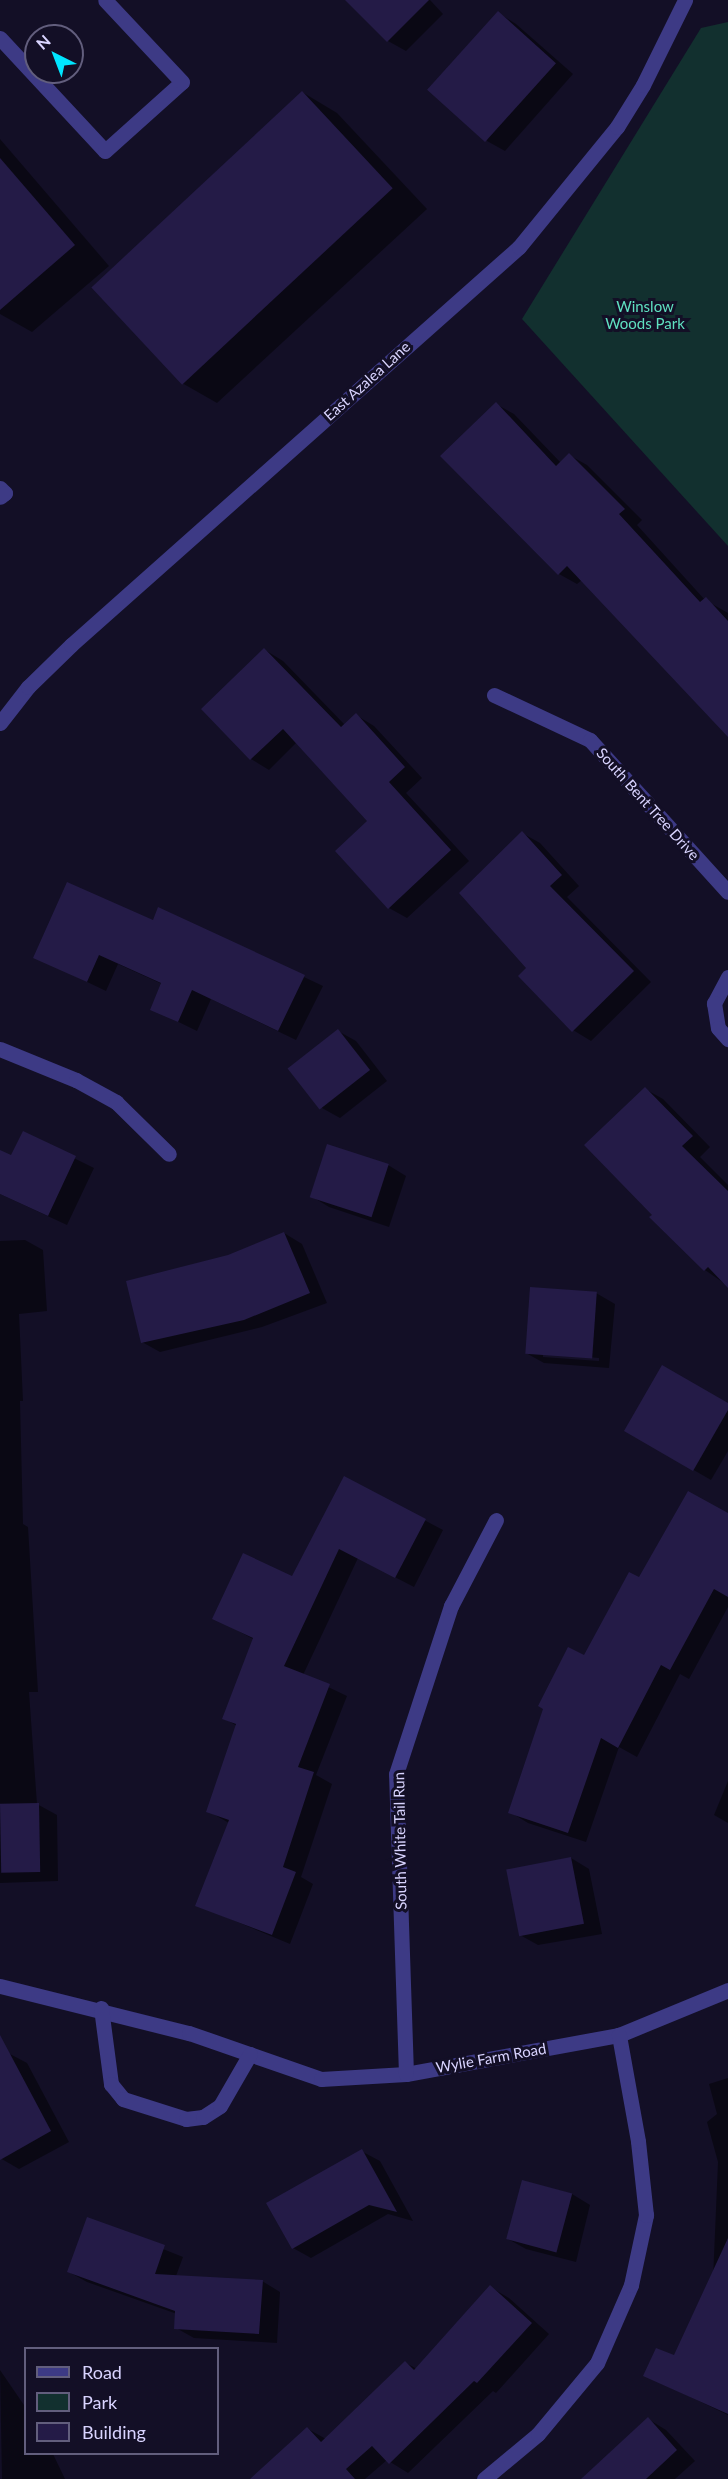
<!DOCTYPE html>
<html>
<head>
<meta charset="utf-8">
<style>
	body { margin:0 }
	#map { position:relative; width:728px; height:2479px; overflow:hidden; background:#130f26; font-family:Lato,sans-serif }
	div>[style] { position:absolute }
	.green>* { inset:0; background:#12302f }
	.shadow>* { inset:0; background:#0007 }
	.building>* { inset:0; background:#241b47; transform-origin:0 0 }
	.minor>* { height:15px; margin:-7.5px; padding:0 7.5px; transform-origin:7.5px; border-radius:7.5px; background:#3d3a85 }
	span { translate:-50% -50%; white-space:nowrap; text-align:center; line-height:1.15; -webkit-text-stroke:6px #130f26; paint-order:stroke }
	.park-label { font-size:15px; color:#5fe0c0 }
	.street-label { font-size:15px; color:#d9d4ff }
	.legend { position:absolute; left:24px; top:2347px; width:195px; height:108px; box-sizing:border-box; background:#130f26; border:2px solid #625e7d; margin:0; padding:8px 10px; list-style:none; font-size:18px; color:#d9d4ff }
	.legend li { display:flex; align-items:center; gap:12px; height:30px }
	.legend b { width:30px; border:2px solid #625e7d }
	.north { position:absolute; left:24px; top:24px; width:60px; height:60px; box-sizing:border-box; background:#130f26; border:2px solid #625e7d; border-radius:50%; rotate:318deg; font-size:16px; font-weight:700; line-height:24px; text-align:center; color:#d9d4ff }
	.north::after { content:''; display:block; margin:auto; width:21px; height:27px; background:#00e5ff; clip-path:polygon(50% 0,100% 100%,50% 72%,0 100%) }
</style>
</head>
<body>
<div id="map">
	<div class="green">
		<i style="clip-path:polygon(728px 22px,728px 546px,522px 319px,701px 28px)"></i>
	</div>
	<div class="shadow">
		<i style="clip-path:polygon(347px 0,430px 0,443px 14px,406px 51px,388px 41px)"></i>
		<i style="clip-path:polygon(498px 13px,516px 24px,573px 74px,505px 151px,487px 141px)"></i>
		<i style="clip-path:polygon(302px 92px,337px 113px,427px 209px,217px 403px,182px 383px,93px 287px)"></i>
		<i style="clip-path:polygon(0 139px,109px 266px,32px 332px,0 314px)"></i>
		<i style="clip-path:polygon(496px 404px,514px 414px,561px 463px,569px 455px,587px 465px,642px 520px,637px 525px,705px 600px,728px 613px,728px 731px,582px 580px,577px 584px,559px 574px,442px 456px)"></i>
		<i style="clip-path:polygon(265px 650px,283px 661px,345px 725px,356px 715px,374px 726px,422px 778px,406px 793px,469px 861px,407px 918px,389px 908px,369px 821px,297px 742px,269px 770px,251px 759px)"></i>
		<i style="clip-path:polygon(522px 833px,540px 843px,579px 886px,567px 897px,651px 982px,591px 1041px,573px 1030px)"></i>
		<i style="clip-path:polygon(159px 909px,323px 986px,296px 1040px,211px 999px,197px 1031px,152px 1009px,162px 984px,118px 964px,106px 991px,35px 957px,154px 922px)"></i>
		<i style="clip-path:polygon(338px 1031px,356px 1041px,387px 1081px,340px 1118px,322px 1108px)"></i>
		<i style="clip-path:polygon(645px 1089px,663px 1099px,710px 1147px,700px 1157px,728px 1185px,728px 1286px,705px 1270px,654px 1215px)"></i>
		<i style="clip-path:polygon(23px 1133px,94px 1168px,67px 1225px,0 1194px,0 1151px,12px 1157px)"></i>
		<i style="clip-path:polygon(388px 1165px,406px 1176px,389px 1227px,329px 1207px,311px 1196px)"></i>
		<i style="clip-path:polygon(284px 1233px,302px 1244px,327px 1303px,262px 1327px,160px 1352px,142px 1342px,228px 1256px)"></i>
		<i style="clip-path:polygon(25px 1240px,43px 1250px,47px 1311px,19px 1314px,23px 1401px,20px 1401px,23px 1524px,28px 1527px,38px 1692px,29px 1692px,37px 1804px,57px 1815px,58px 1881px,0 1883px,0 1241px)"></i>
		<i style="clip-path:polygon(evenodd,596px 1293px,615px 1304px,609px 1368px,544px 1363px,526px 1353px,596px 1293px,543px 1353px,599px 1358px,599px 1361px,543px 1357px,543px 1353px)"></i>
		<i style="clip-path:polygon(728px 1405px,728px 1451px,711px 1480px,626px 1431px)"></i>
		<i style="clip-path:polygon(345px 1478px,443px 1530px,414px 1587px,358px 1558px,303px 1675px,347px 1696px,316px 1775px,332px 1784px,301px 1877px,313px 1884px,290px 1944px,197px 1905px,229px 1823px,208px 1811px,237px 1726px,224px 1718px,255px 1640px,214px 1618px,293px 1578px)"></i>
		<i style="clip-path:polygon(728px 1515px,728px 1607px,689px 1679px,680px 1674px,637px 1757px,619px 1747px,586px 1842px,528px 1823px,510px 1812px,585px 1657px,639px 1579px)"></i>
		<i style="clip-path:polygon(728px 1781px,728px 1823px,714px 1815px)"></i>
		<i style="clip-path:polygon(571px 1858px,589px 1869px,602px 1934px,538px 1945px,520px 1935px)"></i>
		<i style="clip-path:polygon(8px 2053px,27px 2063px,69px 2142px,19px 2169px,0 2158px,0 2057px)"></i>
		<i style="clip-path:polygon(728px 2078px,728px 2287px,713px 2279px,718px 2162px,707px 2122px,717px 2114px,709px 2084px)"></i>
		<i style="clip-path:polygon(361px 2151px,380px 2161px,413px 2221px,388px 2214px,311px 2258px,293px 2248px)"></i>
		<i style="clip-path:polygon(523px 2181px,572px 2194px,590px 2205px,576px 2262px,526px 2249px,508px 2239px)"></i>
		<i style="clip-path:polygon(88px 2219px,183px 2257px,176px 2276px,262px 2281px,280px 2292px,277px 2343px,194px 2338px,176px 2328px,177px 2314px,87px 2282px,69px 2272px)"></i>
		<i style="clip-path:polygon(490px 2287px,509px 2298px,549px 2334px,496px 2393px,493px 2391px,408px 2473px,387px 2460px,365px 2479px,253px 2479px,308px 2429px,326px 2439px,406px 2363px,417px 2369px)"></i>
		<i style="clip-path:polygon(728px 2321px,728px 2415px,645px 2375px)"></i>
		<i style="clip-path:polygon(0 2370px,26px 2408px,26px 2454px,53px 2454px,65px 2479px,2px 2479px)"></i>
		<i style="clip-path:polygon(648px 2419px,666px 2430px,695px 2461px,675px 2479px,590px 2479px)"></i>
	</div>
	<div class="building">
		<i style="clip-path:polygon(345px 0,429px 0,387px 42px)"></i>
		<i style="left:498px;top:11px;width:78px;height:106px;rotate:42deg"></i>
		<i style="left:302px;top:91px;width:133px;height:288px;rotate:47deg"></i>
		<i style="clip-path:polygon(0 158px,75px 245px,0 310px)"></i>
		<i style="clip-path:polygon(496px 402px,556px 466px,569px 453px,625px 509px,619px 514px,700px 602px,706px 597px,728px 621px,728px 737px,567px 566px,558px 575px,440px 456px)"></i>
		<i style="clip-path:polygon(264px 648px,341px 727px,356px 713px,405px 767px,389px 782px,451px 850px,388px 909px,335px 851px,367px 821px,283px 729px,250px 760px,201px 709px)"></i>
		<i style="clip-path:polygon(522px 831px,562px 875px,550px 886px,634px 971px,572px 1032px,518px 976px,526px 968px,459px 893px)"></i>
		<i style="clip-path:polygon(67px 882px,153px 920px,158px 907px,305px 975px,278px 1031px,192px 990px,178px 1022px,150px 1010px,161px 983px,99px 955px,87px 982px,33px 958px)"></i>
		<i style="left:338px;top:1029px;width:52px;height:64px;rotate:52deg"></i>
		<i style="clip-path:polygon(645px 1087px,693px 1136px,682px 1146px,728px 1191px,728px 1288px,708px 1267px,704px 1271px,649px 1217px,652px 1215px,584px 1145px)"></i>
		<i style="clip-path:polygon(23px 1131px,76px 1156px,48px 1216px,0 1194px,0 1150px,11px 1155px)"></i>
		<i style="left:327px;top:1144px;width:65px;height:56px;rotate:18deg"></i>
		<i style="clip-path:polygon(284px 1232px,310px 1293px,244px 1320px,141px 1343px,126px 1281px,228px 1255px)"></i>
		<i style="left:530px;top:1287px;width:67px;height:67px;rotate:4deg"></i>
		<i style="clip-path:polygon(662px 1365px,728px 1403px,728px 1410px,693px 1471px,624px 1431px)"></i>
		<i style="clip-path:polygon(344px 1476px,426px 1519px,395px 1578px,339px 1549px,284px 1666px,330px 1684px,298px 1767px,314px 1772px,283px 1867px,296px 1872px,272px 1935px,195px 1906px,229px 1820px,206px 1812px,236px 1724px,222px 1719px,253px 1638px,212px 1619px,243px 1553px,292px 1576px)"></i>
		<i style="clip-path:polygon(688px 1491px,728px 1513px,728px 1597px,714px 1589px,670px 1670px,661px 1665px,618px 1748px,601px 1738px,568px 1833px,508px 1813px,543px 1709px,538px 1706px,568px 1647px,584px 1655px,629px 1572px,639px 1577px)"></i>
		<i style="left:39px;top:1803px;width:69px;height:39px;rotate:89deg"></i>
		<i style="left:571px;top:1857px;width:68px;height:66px;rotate:79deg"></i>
		<i style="clip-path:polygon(0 2035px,51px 2131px,0 2160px)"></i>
		<i style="clip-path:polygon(362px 2149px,397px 2212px,369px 2205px,292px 2249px,266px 2203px)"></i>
		<i style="left:522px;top:2180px;width:52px;height:61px;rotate:15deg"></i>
		<i style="clip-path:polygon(87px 2217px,165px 2245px,155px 2274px,263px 2280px,259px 2334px,174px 2329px,175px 2311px,67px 2272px)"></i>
		<i style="clip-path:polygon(728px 2238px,728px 2414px,643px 2376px,656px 2348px,674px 2355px)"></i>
		<i style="clip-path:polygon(490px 2285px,532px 2323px,477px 2383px,474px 2381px,389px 2464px,372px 2446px,346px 2469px,355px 2479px,250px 2479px,307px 2427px,321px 2442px,405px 2361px,414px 2370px)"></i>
		<i style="clip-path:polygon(648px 2417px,677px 2450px,646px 2479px,581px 2479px)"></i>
	</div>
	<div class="minor">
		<i style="left:0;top:38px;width:154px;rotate:47.1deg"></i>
		<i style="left:105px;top:151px;width:103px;rotate:-41.9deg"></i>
		<i style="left:182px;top:82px;width:112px;rotate:-133.2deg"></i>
		<i style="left:0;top:488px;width:7px;rotate:45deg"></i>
		<i style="left:5px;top:493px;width:6px;rotate:141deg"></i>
		<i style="left:494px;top:695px;width:106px;rotate:25.1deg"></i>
		<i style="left:590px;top:740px;width:205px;rotate:47.8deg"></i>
		<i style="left:0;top:723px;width:46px;rotate:-52.1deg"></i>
		<i style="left:28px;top:687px;width:60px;rotate:-44.3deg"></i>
		<i style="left:71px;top:645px;width:599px;rotate:-41.62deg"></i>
		<i style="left:519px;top:247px;width:155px;rotate:-50.8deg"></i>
		<i style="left:617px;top:127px;width:49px;rotate:-58.2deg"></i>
		<i style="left:643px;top:85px;width:95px;rotate:-63.7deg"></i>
		<i style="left:728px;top:977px;width:30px;rotate:118deg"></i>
		<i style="left:714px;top:1003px;width:25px;rotate:81deg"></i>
		<i style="left:718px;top:1028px;width:15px;rotate:48deg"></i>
		<i style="left:0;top:1049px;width:82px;rotate:22.2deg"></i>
		<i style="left:76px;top:1080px;width:46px;rotate:28.8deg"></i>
		<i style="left:116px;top:1102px;width:74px;rotate:44.5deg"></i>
		<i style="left:0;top:1986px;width:195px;rotate:14deg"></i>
		<i style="left:189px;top:2033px;width:140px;rotate:19.2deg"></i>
		<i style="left:321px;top:2079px;width:85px;rotate:-3.4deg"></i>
		<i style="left:406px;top:2074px;width:217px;rotate:-10.4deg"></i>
		<i style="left:619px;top:2035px;width:118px;rotate:-22.4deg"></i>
		<i style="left:101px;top:2008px;width:77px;rotate:82.5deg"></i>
		<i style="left:111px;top:2084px;width:19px;rotate:51deg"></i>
		<i style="left:123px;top:2099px;width:66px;rotate:17.6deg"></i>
		<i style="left:186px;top:2119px;width:17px;rotate:-7deg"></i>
		<i style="left:203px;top:2117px;width:20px;rotate:-33deg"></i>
		<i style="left:220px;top:2106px;width:60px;rotate:-60deg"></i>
		<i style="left:406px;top:2074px;width:300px;rotate:-91.9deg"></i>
		<i style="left:396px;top:1774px;width:177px;rotate:-71.9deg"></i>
		<i style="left:451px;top:1606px;width:97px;rotate:-62.4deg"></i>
		<i style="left:484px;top:2479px;width:70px;rotate:-39.8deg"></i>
		<i style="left:538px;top:2434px;width:92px;rotate:-50.3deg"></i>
		<i style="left:597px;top:2363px;width:85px;rotate:-66.4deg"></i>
		<i style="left:631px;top:2285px;width:72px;rotate:-77.9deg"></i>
		<i style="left:646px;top:2215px;width:74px;rotate:-96.2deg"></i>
		<i style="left:638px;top:2141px;width:108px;rotate:-100.2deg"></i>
	</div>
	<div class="park-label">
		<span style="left:645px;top:315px">Winslow<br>Woods Park</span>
	</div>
	<div class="street-label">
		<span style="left:367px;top:381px;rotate:-42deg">East Azalea Lane</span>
		<span style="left:648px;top:804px;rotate:48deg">South Bent Tree Drive</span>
		<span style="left:400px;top:1841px;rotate:-91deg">South White Tail Run</span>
		<span style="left:491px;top:2058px;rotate:-10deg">Wylie Farm Road</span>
	</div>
	<ul class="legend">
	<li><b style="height:8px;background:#3d3a85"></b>Road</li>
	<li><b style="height:16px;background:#12302f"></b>Park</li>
	<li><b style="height:16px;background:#241b47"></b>Building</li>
	</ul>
	<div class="north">N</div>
</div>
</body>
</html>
